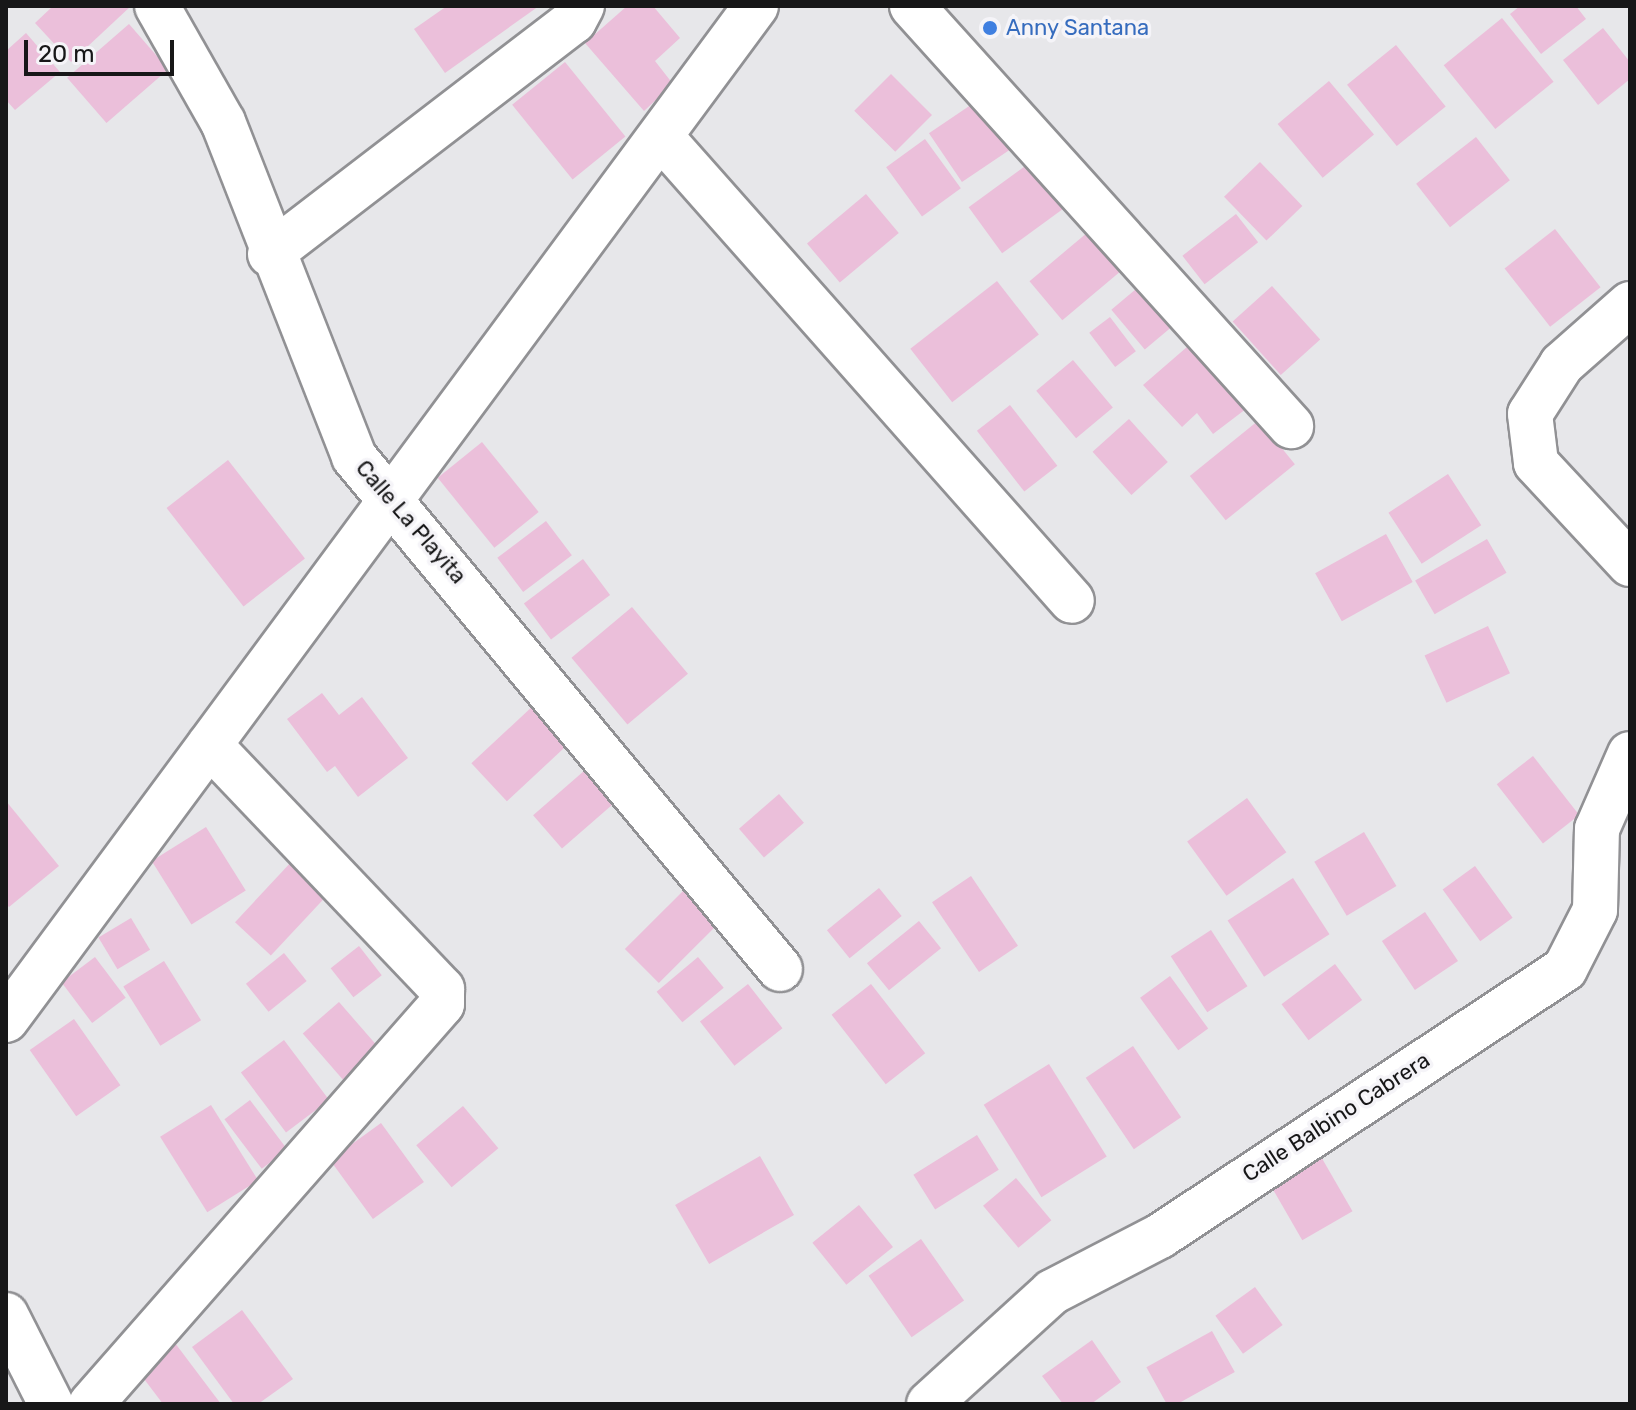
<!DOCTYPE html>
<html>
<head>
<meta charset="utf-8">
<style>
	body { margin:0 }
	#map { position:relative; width:1636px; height:1410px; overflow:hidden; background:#e7e7ea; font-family:Rubik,sans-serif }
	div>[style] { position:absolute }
	.building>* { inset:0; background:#ebbfda; transform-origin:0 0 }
	.roads { filter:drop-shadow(2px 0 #919194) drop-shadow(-2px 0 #919194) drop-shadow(0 2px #919194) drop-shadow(0 -2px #919194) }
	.minor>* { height:44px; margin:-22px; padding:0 22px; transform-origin:22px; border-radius:22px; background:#fff }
	.dots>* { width:22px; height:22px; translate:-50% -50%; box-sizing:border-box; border:4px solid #f5f4f8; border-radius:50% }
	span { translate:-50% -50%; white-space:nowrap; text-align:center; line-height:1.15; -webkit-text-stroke:7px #f5f4f8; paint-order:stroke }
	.shop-label { font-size:22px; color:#366cbe }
	.left { translate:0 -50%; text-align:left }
	.street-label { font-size:22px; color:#171718 }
	.frame { position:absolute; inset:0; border:8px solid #171718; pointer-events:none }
	.scale { position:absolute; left:24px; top:40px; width:150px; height:36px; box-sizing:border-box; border:4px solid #171718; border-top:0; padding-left:10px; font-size:24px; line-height:28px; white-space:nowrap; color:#171718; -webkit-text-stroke:6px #f5f4f8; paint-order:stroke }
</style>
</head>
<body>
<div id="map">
	<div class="building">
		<i style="clip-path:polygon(53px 6px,131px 6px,71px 62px,35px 23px)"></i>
		<i style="clip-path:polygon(447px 6px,539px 6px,445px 73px,414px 29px)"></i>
		<i style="clip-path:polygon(627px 6px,653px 6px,680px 38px,655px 61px,673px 84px,644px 111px,585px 43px)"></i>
		<i style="clip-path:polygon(1520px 6px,1576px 6px,1586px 19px,1541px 54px,1510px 14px)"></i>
		<i style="left:1502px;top:18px;width:82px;height:75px;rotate:51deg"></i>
		<i style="left:129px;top:24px;width:60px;height:82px;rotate:49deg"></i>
		<i style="clip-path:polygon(1603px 28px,1630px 62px,1630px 79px,1598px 105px,1563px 60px)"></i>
		<i style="clip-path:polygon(26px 33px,60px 72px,15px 110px,6px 100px,6px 51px)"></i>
		<i style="left:1396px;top:45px;width:79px;height:63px;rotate:51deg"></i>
		<i style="left:565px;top:62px;width:96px;height:68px;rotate:51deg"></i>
		<i style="left:891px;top:74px;width:58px;height:52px;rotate:45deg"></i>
		<i style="left:1329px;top:81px;width:70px;height:67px;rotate:50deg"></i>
		<i style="left:987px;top:94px;width:59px;height:70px;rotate:56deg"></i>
		<i style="left:1476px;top:137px;width:55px;height:76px;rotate:52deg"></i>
		<i style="left:925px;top:139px;width:61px;height:48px;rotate:54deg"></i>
		<i style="left:1039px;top:156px;width:57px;height:87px;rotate:54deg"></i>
		<i style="left:1260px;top:162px;width:61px;height:50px;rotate:46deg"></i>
		<i style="left:866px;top:194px;width:51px;height:77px;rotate:50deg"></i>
		<i style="left:1236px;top:214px;width:36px;height:68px;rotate:52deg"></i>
		<i style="left:1100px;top:222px;width:51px;height:92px;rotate:50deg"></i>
		<i style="left:1555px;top:229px;width:74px;height:64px;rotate:52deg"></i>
		<i style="left:997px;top:281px;width:68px;height:110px;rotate:52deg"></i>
		<i style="left:1142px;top:284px;width:52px;height:40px;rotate:50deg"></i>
		<i style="left:1272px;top:286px;width:72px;height:53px;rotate:48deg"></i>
		<i style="left:1110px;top:317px;width:43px;height:26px;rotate:53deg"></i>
		<i style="clip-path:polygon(1202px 334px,1259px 399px,1213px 434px,1197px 413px,1182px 427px,1143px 385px)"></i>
		<i style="left:1073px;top:360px;width:62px;height:48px;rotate:50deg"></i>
		<i style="left:1010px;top:405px;width:77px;height:42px;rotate:52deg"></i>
		<i style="left:1129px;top:419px;width:58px;height:49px;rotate:48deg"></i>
		<i style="left:1259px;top:420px;width:57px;height:89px;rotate:51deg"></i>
		<i style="left:482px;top:442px;width:90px;height:57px;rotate:51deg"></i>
		<i style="left:228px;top:460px;width:125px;height:78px;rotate:52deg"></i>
		<i style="left:1448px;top:474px;width:61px;height:71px;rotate:57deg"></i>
		<i style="left:546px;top:521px;width:43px;height:61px;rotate:53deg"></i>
		<i style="left:1386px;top:534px;width:55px;height:81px;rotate:61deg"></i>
		<i style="left:1487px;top:539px;width:39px;height:83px;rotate:60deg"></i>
		<i style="left:583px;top:559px;width:45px;height:74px;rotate:53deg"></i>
		<i style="left:632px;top:607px;width:87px;height:79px;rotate:50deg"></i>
		<i style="left:1488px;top:626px;width:52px;height:70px;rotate:65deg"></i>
		<i style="clip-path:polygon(322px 693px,339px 715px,362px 697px,408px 758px,358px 797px,335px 766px,327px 772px,287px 719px)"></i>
		<i style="left:535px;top:704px;width:52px;height:87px;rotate:47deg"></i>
		<i style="left:1533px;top:756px;width:75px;height:46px;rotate:52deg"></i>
		<i style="left:592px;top:764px;width:44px;height:78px;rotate:49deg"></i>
		<i style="left:779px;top:794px;width:38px;height:53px;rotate:49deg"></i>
		<i style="left:1247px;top:798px;width:67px;height:74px;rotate:54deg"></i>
		<i style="clip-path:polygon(6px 801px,59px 866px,9px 907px,6px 904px)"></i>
		<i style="left:206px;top:827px;width:75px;height:64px;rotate:58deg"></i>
		<i style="left:1364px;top:832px;width:63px;height:58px;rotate:59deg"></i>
		<i style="left:293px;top:860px;width:49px;height:85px;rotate:43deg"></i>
		<i style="left:1475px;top:866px;width:64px;height:40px;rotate:54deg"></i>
		<i style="left:971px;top:876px;width:84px;height:47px;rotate:56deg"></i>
		<i style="left:1293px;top:878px;width:67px;height:78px;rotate:57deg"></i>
		<i style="left:879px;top:888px;width:36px;height:67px;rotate:51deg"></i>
		<i style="left:685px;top:889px;width:48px;height:85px;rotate:45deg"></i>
		<i style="left:1425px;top:912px;width:59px;height:52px;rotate:56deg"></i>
		<i style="left:131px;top:918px;width:37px;height:38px;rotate:59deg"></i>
		<i style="left:919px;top:921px;width:35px;height:67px;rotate:51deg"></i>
		<i style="left:1211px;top:930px;width:67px;height:48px;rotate:57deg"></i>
		<i style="left:359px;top:946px;width:37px;height:36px;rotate:52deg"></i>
		<i style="left:284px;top:953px;width:36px;height:49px;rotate:51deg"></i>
		<i style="left:95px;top:957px;width:51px;height:42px;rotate:53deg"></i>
		<i style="left:698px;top:957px;width:40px;height:54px;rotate:50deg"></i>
		<i style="left:164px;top:961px;width:70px;height:48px;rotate:58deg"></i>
		<i style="left:1335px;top:964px;width:45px;height:67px;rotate:53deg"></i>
		<i style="left:1170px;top:976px;width:65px;height:37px;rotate:54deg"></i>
		<i style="left:748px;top:984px;width:56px;height:61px;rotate:52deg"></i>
		<i style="left:871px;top:984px;width:88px;height:50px;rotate:52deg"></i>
		<i style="left:339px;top:1002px;width:61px;height:48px;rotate:49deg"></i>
		<i style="left:74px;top:1019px;width:81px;height:54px;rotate:55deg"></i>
		<i style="left:284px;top:1040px;width:75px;height:54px;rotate:53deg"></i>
		<i style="left:1133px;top:1046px;width:86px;height:57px;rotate:56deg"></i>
		<i style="left:1049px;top:1064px;width:109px;height:77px;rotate:58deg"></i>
		<i style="left:250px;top:1100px;width:62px;height:32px;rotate:53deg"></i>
		<i style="left:211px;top:1105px;width:89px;height:60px;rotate:58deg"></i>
		<i style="left:463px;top:1106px;width:55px;height:61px;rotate:50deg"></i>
		<i style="left:381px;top:1123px;width:73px;height:63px;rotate:54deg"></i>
		<i style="left:977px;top:1135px;width:41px;height:75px;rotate:58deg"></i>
		<i style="left:1316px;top:1148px;width:73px;height:58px;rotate:60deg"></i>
		<i style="left:760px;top:1156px;width:68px;height:98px;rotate:60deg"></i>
		<i style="left:1016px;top:1178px;width:55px;height:43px;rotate:50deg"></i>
		<i style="left:859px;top:1205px;width:54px;height:60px;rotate:51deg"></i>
		<i style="left:921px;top:1239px;width:75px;height:64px;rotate:55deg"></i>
		<i style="left:1255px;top:1287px;width:47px;height:49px;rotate:54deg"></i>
		<i style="clip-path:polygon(242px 1310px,293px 1379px,258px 1404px,234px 1404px,192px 1347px)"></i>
		<i style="left:1212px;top:1331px;width:47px;height:75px;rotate:61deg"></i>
		<i style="clip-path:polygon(1092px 1340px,1121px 1382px,1091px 1404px,1063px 1404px,1042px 1376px)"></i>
		<i style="clip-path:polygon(175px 1343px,221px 1404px,163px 1404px,138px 1371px)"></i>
	</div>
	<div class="roads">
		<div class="minor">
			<i style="left:157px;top:6px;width:133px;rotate:60.4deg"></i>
			<i style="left:223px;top:122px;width:360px;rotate:68.6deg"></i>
			<i style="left:354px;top:457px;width:666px;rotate:50.24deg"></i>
			<i style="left:912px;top:6px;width:566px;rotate:47.94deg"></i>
			<i style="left:662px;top:138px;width:618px;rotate:48.47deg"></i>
			<i style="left:270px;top:254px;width:383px;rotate:-37.5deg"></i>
			<i style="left:574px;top:21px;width:17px;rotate:-62deg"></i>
			<i style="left:1630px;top:304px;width:91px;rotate:138.6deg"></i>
			<i style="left:1562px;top:364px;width:59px;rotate:122.6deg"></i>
			<i style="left:1530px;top:414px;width:49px;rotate:83deg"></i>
			<i style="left:1536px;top:463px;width:138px;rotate:47.1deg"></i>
			<i style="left:6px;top:1020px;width:1261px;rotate:-53.51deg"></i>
			<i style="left:6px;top:1315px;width:100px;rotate:63.2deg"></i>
			<i style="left:91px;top:1404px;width:532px;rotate:-48.73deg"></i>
			<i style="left:442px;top:1004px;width:15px;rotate:-90deg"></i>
			<i style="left:442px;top:989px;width:337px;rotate:-133.6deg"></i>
			<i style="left:929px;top:1404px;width:166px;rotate:-42.3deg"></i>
			<i style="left:1052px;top:1292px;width:122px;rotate:-27.4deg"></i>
			<i style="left:1160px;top:1236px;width:485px;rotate:-33.4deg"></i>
			<i style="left:1565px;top:969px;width:66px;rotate:-63deg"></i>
			<i style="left:1595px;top:910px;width:81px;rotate:-88.6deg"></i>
			<i style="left:1597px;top:829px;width:82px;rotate:-66.3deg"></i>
		</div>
	</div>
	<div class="dots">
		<i style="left:990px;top:28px;background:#3f7fe0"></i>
	</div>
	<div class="shop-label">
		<span class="left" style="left:1006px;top:28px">Anny Santana</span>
	</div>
	<div class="street-label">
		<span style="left:411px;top:522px;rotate:49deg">Calle La Playita</span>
		<span style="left:1336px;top:1117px;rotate:-33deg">Calle Balbino Cabrera</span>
	</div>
	<div class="frame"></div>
	<div class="scale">20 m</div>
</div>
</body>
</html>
